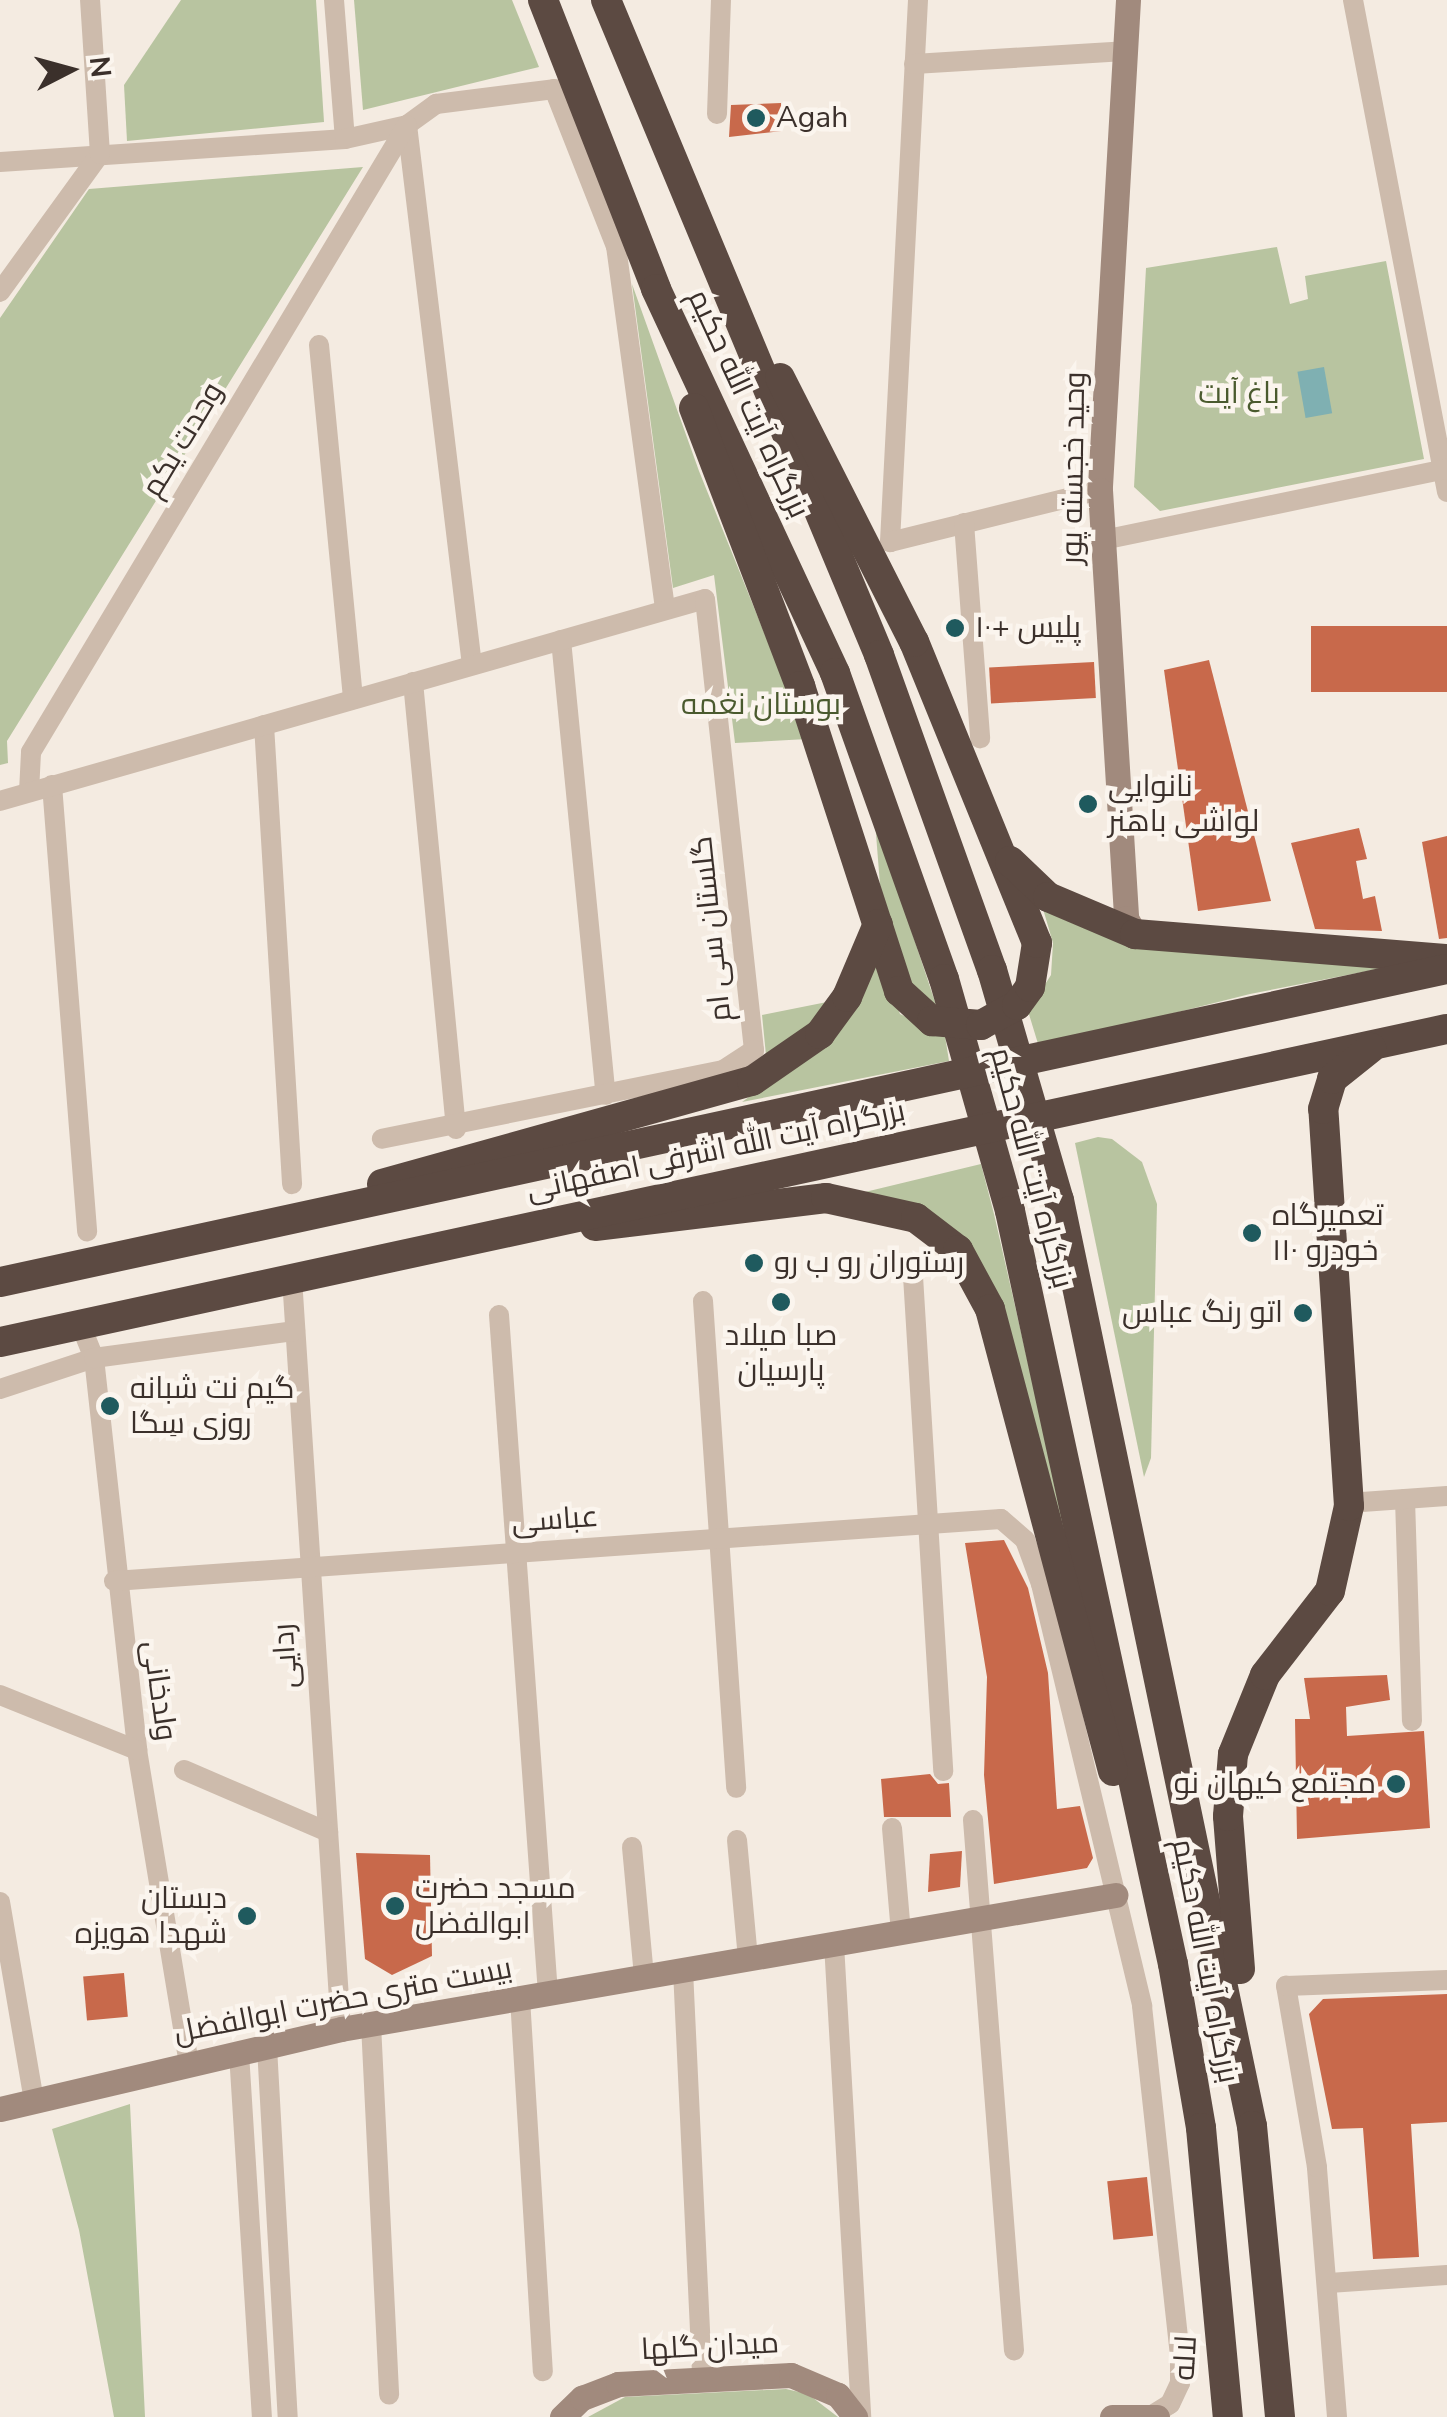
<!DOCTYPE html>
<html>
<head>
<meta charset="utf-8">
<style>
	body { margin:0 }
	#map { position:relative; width:1447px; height:2417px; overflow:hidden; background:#f4ebe1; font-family:"Nunito Sans",Cairo,sans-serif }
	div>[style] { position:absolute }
	.green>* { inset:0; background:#b8c4a0 }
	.water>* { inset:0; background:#7fb0b2; transform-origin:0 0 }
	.building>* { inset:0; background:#c8694b; transform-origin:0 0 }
	.street>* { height:20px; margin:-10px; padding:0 10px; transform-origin:10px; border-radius:10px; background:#cdbbac }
	.secondary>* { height:25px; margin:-12.5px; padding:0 12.5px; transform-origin:12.5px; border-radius:12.5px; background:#a18a7d }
	.highway>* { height:30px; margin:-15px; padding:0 15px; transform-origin:15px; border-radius:15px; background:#5c4a42 }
	.dots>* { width:28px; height:28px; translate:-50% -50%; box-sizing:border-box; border:5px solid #fbf5ee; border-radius:50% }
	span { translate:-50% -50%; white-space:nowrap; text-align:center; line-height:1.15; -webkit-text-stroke:9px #fbf5ee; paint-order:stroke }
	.poi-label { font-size:30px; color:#3b302b }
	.left { translate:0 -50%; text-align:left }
	.right { translate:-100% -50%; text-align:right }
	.park-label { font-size:30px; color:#4a5a2e }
	.street-label { font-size:30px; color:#3b302b }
	.north { position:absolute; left:20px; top:20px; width:100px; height:100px; -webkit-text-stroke:8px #fbf5ee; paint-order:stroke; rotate:84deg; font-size:28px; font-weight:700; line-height:40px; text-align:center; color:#3b302b }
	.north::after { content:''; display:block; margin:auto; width:35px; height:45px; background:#3b302b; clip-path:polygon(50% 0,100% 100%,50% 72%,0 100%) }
</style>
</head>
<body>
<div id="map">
	<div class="green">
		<i style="clip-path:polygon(181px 0,316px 0,324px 122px,127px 141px,124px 85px)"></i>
		<i style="clip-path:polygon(354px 0,512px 0,539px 67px,363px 110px)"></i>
		<i style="clip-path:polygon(363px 167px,7px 741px,8px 763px,0 765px,0 318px,89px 189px)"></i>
		<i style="clip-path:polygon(1277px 247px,1290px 304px,1308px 299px,1305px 276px,1386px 261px,1424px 459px,1160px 511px,1134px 487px,1146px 268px)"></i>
		<i style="clip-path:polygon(632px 284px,699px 471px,807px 739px,735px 743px,714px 575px,673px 588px)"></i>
		<i style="clip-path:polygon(875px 821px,939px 1014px,910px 992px,880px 885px)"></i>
		<i style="clip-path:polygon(1041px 902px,1081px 925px,1409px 963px,1250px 994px,1039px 1047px,1028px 1011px,1051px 975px,1053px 943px)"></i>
		<i style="clip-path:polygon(877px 949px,900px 1014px,945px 1036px,949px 1061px,742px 1102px,764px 1086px)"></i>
		<i style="clip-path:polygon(837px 1000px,767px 1065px,762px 1015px)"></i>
		<i style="clip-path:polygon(1098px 1137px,1112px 1139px,1142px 1162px,1157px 1204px,1151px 1458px,1144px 1477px,1075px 1143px)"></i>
		<i style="clip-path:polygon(981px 1164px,994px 1214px,1111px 1726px,991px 1290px,865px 1192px)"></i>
		<i style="clip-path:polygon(130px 2104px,145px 2417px,114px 2417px,79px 2230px,52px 2129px)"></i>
		<i style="clip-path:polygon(786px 2389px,808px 2394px,838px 2417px,588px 2417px,625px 2397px)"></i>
	</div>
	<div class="water">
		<i style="left:1324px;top:367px;width:47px;height:27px;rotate:80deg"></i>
	</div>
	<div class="building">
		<i style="clip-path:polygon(781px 103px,782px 131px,729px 137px,731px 105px)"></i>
		<i style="left:1447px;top:626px;width:66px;height:136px;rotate:90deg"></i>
		<i style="clip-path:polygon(1209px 660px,1271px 901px,1198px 911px,1164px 670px)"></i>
		<i style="left:1094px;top:662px;width:36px;height:105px;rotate:87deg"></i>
		<i style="clip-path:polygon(1359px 828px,1367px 859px,1356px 861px,1363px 899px,1375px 896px,1382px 931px,1315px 929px,1291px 843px)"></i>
		<i style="clip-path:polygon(1447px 836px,1447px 938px,1439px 939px,1422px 842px)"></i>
		<i style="clip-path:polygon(1004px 1540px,1028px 1588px,1048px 1673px,1057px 1809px,1080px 1806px,1093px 1858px,1087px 1868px,994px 1884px,984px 1775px,987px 1677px,965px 1543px)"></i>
		<i style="clip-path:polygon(1387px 1675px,1390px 1700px,1346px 1707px,1347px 1736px,1424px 1731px,1430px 1828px,1297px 1839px,1295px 1719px,1310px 1719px,1304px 1678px)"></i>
		<i style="clip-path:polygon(930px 1774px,938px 1784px,949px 1783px,951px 1817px,884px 1817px,881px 1779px)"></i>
		<i style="clip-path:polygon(962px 1851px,960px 1887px,928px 1892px,930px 1854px)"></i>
		<i style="clip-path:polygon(356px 1853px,430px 1855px,432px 1956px,392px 1975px,365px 1959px)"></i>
		<i style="left:124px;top:1973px;width:44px;height:41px;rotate:85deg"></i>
		<i style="clip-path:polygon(1447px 1994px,1447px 2122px,1411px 2124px,1419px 2257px,1373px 2259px,1363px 2128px,1332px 2129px,1309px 2014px,1323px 1999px)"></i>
		<i style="left:1147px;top:2177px;width:59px;height:40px;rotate:84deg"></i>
	</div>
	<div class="street">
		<i style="left:334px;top:0;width:139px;rotate:85.5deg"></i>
		<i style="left:918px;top:0;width:543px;rotate:92.96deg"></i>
		<i style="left:890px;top:542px;width:216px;rotate:-13.9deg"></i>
		<i style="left:1353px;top:0;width:501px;rotate:79.18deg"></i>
		<i style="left:914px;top:64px;width:211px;rotate:-3.5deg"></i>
		<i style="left:717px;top:114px;width:114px;rotate:-88deg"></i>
		<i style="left:407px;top:125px;width:544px;rotate:83.14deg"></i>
		<i style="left:0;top:162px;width:346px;rotate:-3.8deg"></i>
		<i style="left:345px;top:139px;width:64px;rotate:-12.7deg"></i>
		<i style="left:407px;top:125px;width:36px;rotate:-36deg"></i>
		<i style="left:436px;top:104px;width:119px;rotate:-7.2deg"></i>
		<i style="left:554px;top:89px;width:169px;rotate:68.5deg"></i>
		<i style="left:616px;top:246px;width:367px;rotate:82.3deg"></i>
		<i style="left:0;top:292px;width:170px;rotate:-54.1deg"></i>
		<i style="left:100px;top:154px;width:154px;rotate:-93.7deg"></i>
		<i style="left:319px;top:345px;width:356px;rotate:84.5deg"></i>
		<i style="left:964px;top:523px;width:216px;rotate:85.7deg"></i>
		<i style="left:1103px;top:540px;width:351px;rotate:-11.7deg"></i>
		<i style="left:561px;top:640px;width:457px;rotate:84.4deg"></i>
		<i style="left:413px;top:682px;width:449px;rotate:84.5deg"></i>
		<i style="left:264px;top:725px;width:460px;rotate:86.5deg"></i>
		<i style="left:52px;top:785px;width:448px;rotate:85.5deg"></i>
		<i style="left:29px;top:792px;width:40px;rotate:-87.1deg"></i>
		<i style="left:31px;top:752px;width:731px;rotate:-59.05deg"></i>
		<i style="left:0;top:801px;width:733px;rotate:-15.99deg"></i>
		<i style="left:705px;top:599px;width:454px;rotate:83.8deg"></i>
		<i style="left:754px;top:1050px;width:37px;rotate:147deg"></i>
		<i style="left:723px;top:1070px;width:348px;rotate:168.6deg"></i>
		<i style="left:913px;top:1276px;width:496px;rotate:86.5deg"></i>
		<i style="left:292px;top:1278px;width:753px;rotate:86.27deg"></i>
		<i style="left:703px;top:1301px;width:488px;rotate:86.1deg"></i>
		<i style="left:499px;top:1315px;width:681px;rotate:85.87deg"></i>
		<i style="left:81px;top:1326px;width:35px;rotate:68deg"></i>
		<i style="left:94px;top:1358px;width:394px;rotate:83.7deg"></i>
		<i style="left:137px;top:1750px;width:319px;rotate:80.6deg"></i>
		<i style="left:0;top:1389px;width:99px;rotate:-18.3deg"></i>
		<i style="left:94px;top:1358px;width:203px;rotate:-7.7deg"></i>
		<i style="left:1405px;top:1499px;width:222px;rotate:88.2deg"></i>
		<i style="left:1362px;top:1502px;width:85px;rotate:-4deg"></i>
		<i style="left:114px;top:1581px;width:889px;rotate:-4deg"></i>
		<i style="left:1001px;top:1519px;width:32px;rotate:41deg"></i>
		<i style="left:1025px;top:1540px;width:47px;rotate:70deg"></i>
		<i style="left:1041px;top:1584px;width:434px;rotate:76.5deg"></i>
		<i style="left:1142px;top:2006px;width:350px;rotate:83.8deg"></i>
		<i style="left:1180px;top:2354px;width:29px;rotate:90deg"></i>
		<i style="left:1180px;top:2383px;width:23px;rotate:115deg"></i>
		<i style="left:1170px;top:2404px;width:19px;rotate:148deg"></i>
		<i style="left:0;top:1695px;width:148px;rotate:21.9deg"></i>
		<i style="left:184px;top:1770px;width:157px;rotate:23.3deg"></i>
		<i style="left:973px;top:1820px;width:532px;rotate:85.58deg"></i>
		<i style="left:892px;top:1828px;width:104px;rotate:85.1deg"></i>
		<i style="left:737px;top:1840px;width:120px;rotate:84.7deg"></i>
		<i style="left:632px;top:1847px;width:131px;rotate:84.7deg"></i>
		<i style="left:0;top:1902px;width:202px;rotate:80.3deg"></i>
		<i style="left:834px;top:1944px;width:474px;rotate:86.7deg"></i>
		<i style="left:683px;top:1970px;width:410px;rotate:87.3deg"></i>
		<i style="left:520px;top:1998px;width:374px;rotate:86.5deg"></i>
		<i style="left:371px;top:2024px;width:371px;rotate:87.2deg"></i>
		<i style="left:267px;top:2047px;width:371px;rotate:86.8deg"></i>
		<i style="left:239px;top:2053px;width:365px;rotate:86.4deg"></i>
		<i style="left:1329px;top:2283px;width:118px;rotate:-3.9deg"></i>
		<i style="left:1337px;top:2417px;width:251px;rotate:-94.6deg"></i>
		<i style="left:1317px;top:2167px;width:184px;rotate:-99.7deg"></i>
		<i style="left:1286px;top:1986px;width:161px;rotate:-2.1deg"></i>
	</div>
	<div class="secondary">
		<i style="left:1128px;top:0;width:491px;rotate:93.3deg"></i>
		<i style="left:1100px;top:490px;width:429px;rotate:86.5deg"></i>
		<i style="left:1126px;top:918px;width:18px;rotate:61deg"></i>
		<i style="left:0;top:2109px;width:350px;rotate:-13.2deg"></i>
		<i style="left:341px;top:2029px;width:786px;rotate:-9.82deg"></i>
		<i style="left:562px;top:2417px;width:28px;rotate:-44deg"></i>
		<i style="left:582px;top:2398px;width:39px;rotate:-21deg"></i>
		<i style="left:618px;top:2384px;width:173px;rotate:-3deg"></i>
		<i style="left:791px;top:2375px;width:51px;rotate:23.1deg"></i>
		<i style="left:838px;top:2395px;width:28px;rotate:52deg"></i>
		<i style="left:1112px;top:2417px;width:45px"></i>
	</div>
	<div class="highway">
		<i style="left:543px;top:0;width:310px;rotate:68.6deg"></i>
		<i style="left:656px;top:289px;width:424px;rotate:65deg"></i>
		<i style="left:835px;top:673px;width:325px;rotate:70.4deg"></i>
		<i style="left:944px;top:979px;width:241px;rotate:74.1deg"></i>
		<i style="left:1010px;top:1211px;width:770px;rotate:77.79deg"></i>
		<i style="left:1173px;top:1964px;width:166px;rotate:80.3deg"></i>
		<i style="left:1201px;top:2128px;width:290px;rotate:84.7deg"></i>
		<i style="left:606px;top:0;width:710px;rotate:67.37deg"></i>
		<i style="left:879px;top:655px;width:335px;rotate:70.3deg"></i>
		<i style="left:992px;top:970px;width:240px;rotate:73.8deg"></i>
		<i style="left:1059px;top:1200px;width:946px;rotate:78.23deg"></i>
		<i style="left:1252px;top:2126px;width:292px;rotate:84.5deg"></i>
		<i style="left:694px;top:408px;width:298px;rotate:69.1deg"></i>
		<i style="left:800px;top:686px;width:321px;rotate:72deg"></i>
		<i style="left:899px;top:991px;width:45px;rotate:42.3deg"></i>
		<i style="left:932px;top:1021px;width:49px;rotate:4.7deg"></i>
		<i style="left:981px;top:1025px;width:41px;rotate:-29.1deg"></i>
		<i style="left:1017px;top:1005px;width:22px;rotate:-54deg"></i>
		<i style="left:1030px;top:987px;width:45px;rotate:-81deg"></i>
		<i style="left:1037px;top:943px;width:325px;rotate:-112.2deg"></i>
		<i style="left:914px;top:642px;width:296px;rotate:-116.9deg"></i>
		<i style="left:1010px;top:861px;width:52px;rotate:43.5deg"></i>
		<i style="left:1048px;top:897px;width:95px;rotate:23deg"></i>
		<i style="left:1135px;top:934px;width:311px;rotate:4.6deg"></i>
		<i style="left:382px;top:1184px;width:384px;rotate:-15.6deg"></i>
		<i style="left:752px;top:1081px;width:83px;rotate:-34.7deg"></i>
		<i style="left:820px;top:1034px;width:46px;rotate:-53.9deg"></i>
		<i style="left:847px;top:997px;width:79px;rotate:-67deg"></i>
		<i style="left:595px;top:1226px;width:233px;rotate:-6.9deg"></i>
		<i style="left:826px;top:1198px;width:92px;rotate:12.5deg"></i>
		<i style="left:916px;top:1218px;width:53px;rotate:37.3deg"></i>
		<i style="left:958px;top:1250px;width:67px;rotate:61.5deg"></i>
		<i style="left:990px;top:1309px;width:478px;rotate:75.1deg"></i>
		<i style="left:0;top:1282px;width:1480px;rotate:-12.21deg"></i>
		<i style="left:0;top:1342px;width:1480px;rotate:-12.21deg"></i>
		<i style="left:1240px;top:1969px;width:153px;rotate:-94.5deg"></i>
		<i style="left:1228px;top:1816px;width:62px;rotate:-85.4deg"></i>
		<i style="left:1233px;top:1754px;width:85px;rotate:-67.9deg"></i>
		<i style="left:1265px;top:1675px;width:106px;rotate:-52.3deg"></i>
		<i style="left:1330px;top:1591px;width:87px;rotate:-77.4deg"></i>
		<i style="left:1349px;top:1506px;width:398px;rotate:-93.7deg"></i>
		<i style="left:1323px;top:1109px;width:31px;rotate:-73deg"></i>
		<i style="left:1332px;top:1079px;width:50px;rotate:-38.5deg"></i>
	</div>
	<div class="dots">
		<i style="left:756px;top:118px;background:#1f5a5e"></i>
		<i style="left:955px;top:628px;background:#1f5a5e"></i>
		<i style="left:1088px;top:804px;background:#1f5a5e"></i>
		<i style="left:1252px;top:1233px;background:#1f5a5e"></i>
		<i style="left:754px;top:1263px;background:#1f5a5e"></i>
		<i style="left:781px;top:1302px;background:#1f5a5e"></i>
		<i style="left:1303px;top:1313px;background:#1f5a5e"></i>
		<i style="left:110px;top:1406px;background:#1f5a5e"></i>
		<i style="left:1396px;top:1784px;background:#1f5a5e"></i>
		<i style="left:395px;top:1906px;background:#1f5a5e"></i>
		<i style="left:247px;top:1916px;background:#1f5a5e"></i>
	</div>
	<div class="poi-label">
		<span class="left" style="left:776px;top:118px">Agah</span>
		<span class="left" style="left:975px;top:628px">پلیس +۱۰</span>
		<span class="left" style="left:1108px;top:804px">نانوایی<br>لواشی باهنر</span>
		<span class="left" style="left:1272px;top:1233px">تعمیرگاه<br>خودرو ۱۱۰</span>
		<span class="left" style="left:774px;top:1263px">رستوران رو ب رو</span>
		<span class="right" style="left:1283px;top:1313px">اتو رنگ عباس</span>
		<span style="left:781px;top:1353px">صبا میلاد<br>پارسیان</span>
		<span class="left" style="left:130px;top:1406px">گیم نت شبانه<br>روزی سِگا</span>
		<span class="right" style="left:1376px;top:1784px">مجتمع کیهان نو</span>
		<span class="left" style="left:415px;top:1906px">مسجد حضرت<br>ابوالفضل</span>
		<span class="right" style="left:227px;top:1916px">دبستان<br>شهدا هویزه</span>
	</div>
	<div class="park-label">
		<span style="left:1239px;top:394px">باغ آیت</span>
		<span style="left:761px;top:705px">بوستان نغمه</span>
	</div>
	<div class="street-label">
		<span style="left:748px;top:404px;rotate:65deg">بزرگراه آیت الله حکیم</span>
		<span style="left:183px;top:440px;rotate:-59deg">وحدت یکم</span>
		<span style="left:1074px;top:468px;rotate:-89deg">وحید خجسته پور</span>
		<span style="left:712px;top:929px;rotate:-96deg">گلستان سی ام</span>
		<span style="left:716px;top:1151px;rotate:-12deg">بزرگراه آیت الله اشرفی اصفهانی</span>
		<span style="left:1031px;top:1168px;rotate:75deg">بزرگراه آیت الله حکیم</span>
		<span style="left:555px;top:1520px;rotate:-4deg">عباسی</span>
		<span style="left:286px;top:1656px;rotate:-94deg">ردایی</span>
		<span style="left:159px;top:1691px;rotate:82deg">ولدخانی</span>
		<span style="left:1205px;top:1961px;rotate:79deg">بزرگراه آیت الله حکیم</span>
		<span style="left:343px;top:2001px;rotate:-11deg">بیست متری حضرت ابوالفضل</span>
		<span style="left:710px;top:2347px;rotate:-3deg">میدان گلها</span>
		<span style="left:1186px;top:2358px;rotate:-87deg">لاله</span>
	</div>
	<div class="north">N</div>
</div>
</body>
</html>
